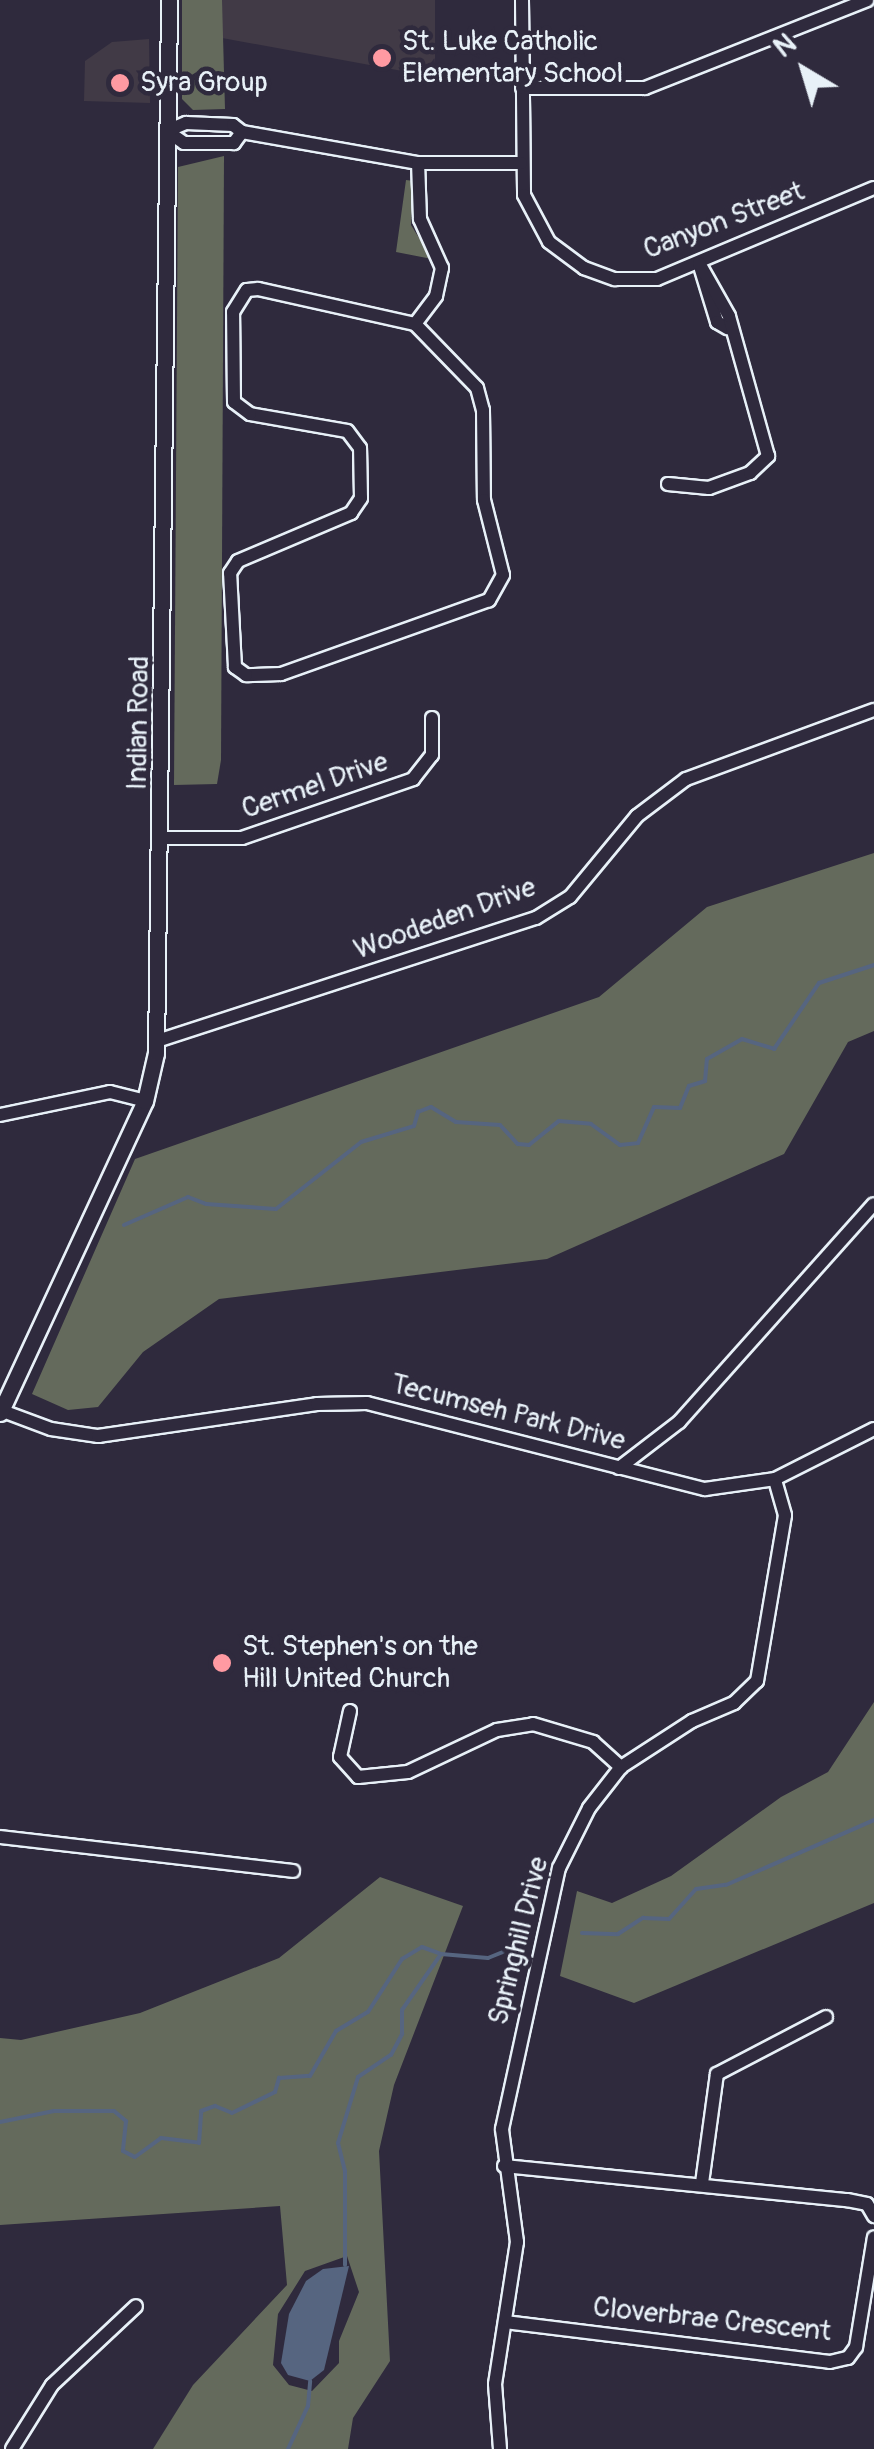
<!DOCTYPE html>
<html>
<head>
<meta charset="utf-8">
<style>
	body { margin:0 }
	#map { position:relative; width:874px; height:2449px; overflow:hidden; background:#2f2a3d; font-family:Pangolin,sans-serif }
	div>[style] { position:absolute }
	.built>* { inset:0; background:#413a46 }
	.green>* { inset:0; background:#646a5c }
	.water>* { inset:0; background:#566580 }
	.stream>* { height:4px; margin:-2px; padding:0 2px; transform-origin:2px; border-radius:2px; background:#566580 }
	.roads { filter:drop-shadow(2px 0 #e8f1f8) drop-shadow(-2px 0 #e8f1f8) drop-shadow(0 2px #e8f1f8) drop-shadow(0 -2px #e8f1f8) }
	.minor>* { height:12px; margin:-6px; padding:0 6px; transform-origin:6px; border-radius:6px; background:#2f2a3d }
	.tertiary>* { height:15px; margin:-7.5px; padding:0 7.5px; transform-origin:7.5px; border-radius:7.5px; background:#2f2a3d }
	.dots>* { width:28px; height:28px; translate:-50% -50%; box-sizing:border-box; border:5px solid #2f2a3d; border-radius:50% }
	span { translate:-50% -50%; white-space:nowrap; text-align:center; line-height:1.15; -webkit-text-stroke:9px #2f2a3d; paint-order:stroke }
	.poi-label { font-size:28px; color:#e8f1f8 }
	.left { translate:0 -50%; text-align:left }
	.street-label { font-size:28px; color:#e8f1f8 }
	.north { position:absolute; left:754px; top:20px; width:100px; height:100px; -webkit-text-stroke:8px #2f2a3d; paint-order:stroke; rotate:322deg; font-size:28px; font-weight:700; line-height:40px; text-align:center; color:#e8f1f8 }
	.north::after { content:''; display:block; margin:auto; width:35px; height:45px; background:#e8f1f8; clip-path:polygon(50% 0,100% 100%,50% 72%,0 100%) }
</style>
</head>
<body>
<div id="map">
	<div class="built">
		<i style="clip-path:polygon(222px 0,435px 0,435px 77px,222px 38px)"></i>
		<i style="clip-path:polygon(149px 39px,150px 103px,84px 101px,85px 61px,112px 42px)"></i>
	</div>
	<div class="green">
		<i style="clip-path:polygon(182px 0,222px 0,225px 109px,193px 110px,182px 99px)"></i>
		<i style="clip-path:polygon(224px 156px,221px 760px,217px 784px,174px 785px,178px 167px)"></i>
		<i style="clip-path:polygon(406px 180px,414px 181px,411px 225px,432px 259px,396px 252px)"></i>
		<i style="clip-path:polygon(874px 853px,874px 1031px,848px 1042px,784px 1154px,547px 1259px,219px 1299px,143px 1352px,98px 1407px,68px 1410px,32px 1394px,135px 1159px,599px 997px,707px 907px)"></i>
		<i style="clip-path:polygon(874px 1702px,874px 1903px,634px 2003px,560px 1976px,577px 1891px,612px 1903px,671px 1876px,781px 1797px,828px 1772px)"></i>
		<i style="clip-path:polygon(evenodd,380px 1877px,463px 1906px,394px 2085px,379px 2151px,390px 2361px,353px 2418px,348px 2449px,153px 2449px,193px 2385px,287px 2285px,280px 2206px,0 2225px,0 2038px,21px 2040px,140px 2013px,279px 1958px,380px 1877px,347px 2256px,359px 2292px,339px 2341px,339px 2363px,312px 2391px,289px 2385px,273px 2365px,278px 2314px,305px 2271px,347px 2256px)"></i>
	</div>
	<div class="water">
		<i style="clip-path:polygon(349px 2266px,324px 2370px,310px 2381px,288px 2375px,281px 2363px,289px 2314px,306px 2281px,323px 2269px)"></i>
	</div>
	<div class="stream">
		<i style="left:124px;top:1225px;width:70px;rotate:-23.6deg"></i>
		<i style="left:188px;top:1197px;width:19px;rotate:21deg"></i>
		<i style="left:206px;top:1204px;width:70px;rotate:4.1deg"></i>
		<i style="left:276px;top:1209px;width:108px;rotate:-38.2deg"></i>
		<i style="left:361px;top:1142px;width:55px;rotate:-16.8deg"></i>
		<i style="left:414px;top:1126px;width:15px;rotate:-74deg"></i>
		<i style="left:418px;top:1112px;width:14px;rotate:-21deg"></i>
		<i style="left:431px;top:1107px;width:29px;rotate:31deg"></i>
		<i style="left:456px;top:1122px;width:44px;rotate:3.9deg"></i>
		<i style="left:500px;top:1125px;width:26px;rotate:47deg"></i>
		<i style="left:518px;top:1144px;width:11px;rotate:5deg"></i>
		<i style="left:529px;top:1145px;width:38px;rotate:-39deg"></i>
		<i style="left:559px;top:1121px;width:32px;rotate:5deg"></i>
		<i style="left:591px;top:1124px;width:36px;rotate:36deg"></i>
		<i style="left:620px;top:1145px;width:18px;rotate:-6deg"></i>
		<i style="left:638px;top:1143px;width:39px;rotate:-66deg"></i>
		<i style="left:654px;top:1107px;width:26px;rotate:2deg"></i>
		<i style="left:680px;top:1108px;width:24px;rotate:-68deg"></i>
		<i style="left:689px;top:1086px;width:17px;rotate:-17deg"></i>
		<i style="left:705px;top:1081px;width:22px;rotate:-85deg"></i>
		<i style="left:707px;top:1059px;width:40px;rotate:-29.7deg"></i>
		<i style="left:742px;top:1039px;width:34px;rotate:17deg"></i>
		<i style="left:774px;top:1049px;width:80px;rotate:-55.7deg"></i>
		<i style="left:819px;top:983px;width:58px;rotate:-18.1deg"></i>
		<i style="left:582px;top:1933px;width:36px;rotate:2deg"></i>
		<i style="left:618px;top:1934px;width:30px;rotate:-33deg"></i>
		<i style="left:643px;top:1918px;width:26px;rotate:2deg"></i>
		<i style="left:669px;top:1919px;width:40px;rotate:-48deg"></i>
		<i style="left:696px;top:1889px;width:30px;rotate:-8deg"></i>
		<i style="left:726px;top:1885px;width:162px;rotate:-23.7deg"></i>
		<i style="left:0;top:2122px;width:55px;rotate:-11.5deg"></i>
		<i style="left:54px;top:2111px;width:60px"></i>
		<i style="left:114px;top:2111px;width:16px;rotate:40deg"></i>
		<i style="left:126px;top:2121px;width:30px;rotate:96deg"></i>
		<i style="left:123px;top:2151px;width:13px;rotate:27deg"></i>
		<i style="left:135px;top:2157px;width:32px;rotate:-36deg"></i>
		<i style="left:161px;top:2138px;width:38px;rotate:7deg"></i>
		<i style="left:199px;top:2143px;width:32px;rotate:-86deg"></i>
		<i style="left:201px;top:2111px;width:15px;rotate:-20deg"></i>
		<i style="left:215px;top:2106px;width:18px;rotate:22deg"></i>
		<i style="left:232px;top:2113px;width:48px;rotate:-26deg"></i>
		<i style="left:275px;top:2092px;width:15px;rotate:-74deg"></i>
		<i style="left:279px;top:2078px;width:31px;rotate:-4deg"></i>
		<i style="left:310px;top:2076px;width:52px;rotate:-60deg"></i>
		<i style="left:336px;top:2031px;width:37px;rotate:-31deg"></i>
		<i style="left:368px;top:2012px;width:63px;rotate:-57.3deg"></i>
		<i style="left:402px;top:1959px;width:23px;rotate:-31deg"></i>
		<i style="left:422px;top:1947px;width:20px;rotate:20deg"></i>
		<i style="left:345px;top:2265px;width:94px;rotate:-90deg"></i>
		<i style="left:345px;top:2171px;width:29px;rotate:-104deg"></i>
		<i style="left:338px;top:2143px;width:69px;rotate:-73.1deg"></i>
		<i style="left:358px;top:2077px;width:40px;rotate:-34deg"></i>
		<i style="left:391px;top:2055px;width:24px;rotate:-62deg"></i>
		<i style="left:402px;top:2034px;width:24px;rotate:-90deg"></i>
		<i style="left:402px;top:2010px;width:68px;rotate:-55.1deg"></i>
		<i style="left:441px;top:1954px;width:47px;rotate:4.9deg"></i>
		<i style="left:488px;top:1958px;width:32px;rotate:-22deg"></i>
		<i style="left:288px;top:2449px;width:47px;rotate:-65.1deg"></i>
		<i style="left:308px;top:2406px;width:25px;rotate:-85deg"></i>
	</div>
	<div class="roads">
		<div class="minor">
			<i style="left:522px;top:0;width:195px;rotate:89.4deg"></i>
			<i style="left:524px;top:195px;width:53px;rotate:62deg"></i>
			<i style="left:549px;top:242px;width:44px;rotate:36.6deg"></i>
			<i style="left:584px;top:268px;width:33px;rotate:20deg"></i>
			<i style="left:615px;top:279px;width:42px"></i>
			<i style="left:657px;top:279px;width:235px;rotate:-22.8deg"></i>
			<i style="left:522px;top:88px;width:123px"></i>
			<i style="left:645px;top:88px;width:239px;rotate:-21.6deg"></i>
			<i style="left:242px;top:132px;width:14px;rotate:126deg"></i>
			<i style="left:234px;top:143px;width:50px;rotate:180deg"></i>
			<i style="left:184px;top:143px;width:21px;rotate:-145deg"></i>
			<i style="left:167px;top:131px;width:21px;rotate:-23deg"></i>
			<i style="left:186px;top:123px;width:47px;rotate:2.4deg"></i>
			<i style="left:233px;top:125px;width:11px;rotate:38deg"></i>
			<i style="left:242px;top:132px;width:179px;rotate:10deg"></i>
			<i style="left:418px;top:163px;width:103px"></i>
			<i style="left:699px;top:263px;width:62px;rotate:73deg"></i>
			<i style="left:717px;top:322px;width:12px;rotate:31deg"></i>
			<i style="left:258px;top:289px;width:161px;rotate:12.6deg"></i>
			<i style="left:415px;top:324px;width:89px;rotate:45.9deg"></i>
			<i style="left:477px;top:388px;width:23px;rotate:75deg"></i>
			<i style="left:483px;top:410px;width:90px;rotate:89.4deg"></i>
			<i style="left:484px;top:500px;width:77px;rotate:75.8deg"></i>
			<i style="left:503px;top:575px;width:29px;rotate:119deg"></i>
			<i style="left:489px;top:600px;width:221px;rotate:160.4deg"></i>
			<i style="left:281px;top:674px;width:35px;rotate:178deg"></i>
			<i style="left:246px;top:675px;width:14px;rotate:-144deg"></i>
			<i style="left:235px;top:667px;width:94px;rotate:-93deg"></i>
			<i style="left:230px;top:573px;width:14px;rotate:-56deg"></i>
			<i style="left:238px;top:561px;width:123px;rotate:-23deg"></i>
			<i style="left:351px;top:513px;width:18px;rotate:-56deg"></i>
			<i style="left:361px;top:498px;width:50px;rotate:-91.1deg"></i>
			<i style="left:360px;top:448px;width:21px;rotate:-127deg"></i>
			<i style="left:347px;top:431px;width:98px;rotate:-170.1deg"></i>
			<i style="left:250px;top:414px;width:20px;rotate:-143deg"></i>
			<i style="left:234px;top:402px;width:90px;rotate:-90.6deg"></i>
			<i style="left:233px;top:312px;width:26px;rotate:-58deg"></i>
			<i style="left:247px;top:290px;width:11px;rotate:-5deg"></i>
			<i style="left:415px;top:324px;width:35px;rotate:-53deg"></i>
			<i style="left:436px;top:296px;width:29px;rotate:-78deg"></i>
			<i style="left:442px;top:268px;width:54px;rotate:-114.2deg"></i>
			<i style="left:420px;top:219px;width:56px;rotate:-92deg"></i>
			<i style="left:668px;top:484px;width:41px;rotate:5.6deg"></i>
			<i style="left:709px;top:488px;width:44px;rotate:-20.1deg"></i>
			<i style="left:750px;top:473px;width:25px;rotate:-43deg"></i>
			<i style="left:768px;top:456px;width:145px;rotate:-105.6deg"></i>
			<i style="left:729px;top:316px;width:61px;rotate:-119.5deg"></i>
			<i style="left:162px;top:838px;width:80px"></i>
			<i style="left:242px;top:838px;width:181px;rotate:-19deg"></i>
			<i style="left:413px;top:779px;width:31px;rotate:-52deg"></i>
			<i style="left:432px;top:755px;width:37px;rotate:-90deg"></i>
			<i style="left:157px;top:1041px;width:398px;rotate:-18deg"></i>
			<i style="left:536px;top:918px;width:40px;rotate:-32deg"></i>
			<i style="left:570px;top:897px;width:105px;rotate:-50.4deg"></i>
			<i style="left:637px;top:816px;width:61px;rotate:-37.1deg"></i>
			<i style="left:686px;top:779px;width:200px;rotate:-20.2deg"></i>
			<i style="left:0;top:1115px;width:112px;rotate:-11.8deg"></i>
			<i style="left:110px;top:1092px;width:36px;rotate:14deg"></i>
			<i style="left:0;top:1410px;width:54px;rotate:20.4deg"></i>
			<i style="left:51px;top:1429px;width:48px;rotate:8.5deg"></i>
			<i style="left:98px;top:1436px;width:221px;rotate:-8.3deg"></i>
			<i style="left:317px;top:1404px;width:50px;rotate:-1.1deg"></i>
			<i style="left:367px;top:1403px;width:349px;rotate:14.3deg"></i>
			<i style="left:705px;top:1489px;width:71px;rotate:-8.1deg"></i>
			<i style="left:775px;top:1479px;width:111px;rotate:-26.8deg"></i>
			<i style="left:619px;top:1468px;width:76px;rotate:-37.5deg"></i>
			<i style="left:679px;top:1422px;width:292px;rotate:-48.2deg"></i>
			<i style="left:350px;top:1711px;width:47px;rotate:102.3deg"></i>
			<i style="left:340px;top:1757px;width:27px;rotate:48deg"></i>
			<i style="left:358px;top:1777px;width:50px;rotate:-5.7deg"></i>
			<i style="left:408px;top:1772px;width:98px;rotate:-25.3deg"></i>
			<i style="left:497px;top:1730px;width:36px;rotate:-9deg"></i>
			<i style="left:533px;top:1724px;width:63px;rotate:16.7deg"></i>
			<i style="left:593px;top:1742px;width:38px;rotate:42deg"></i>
			<i style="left:0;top:1837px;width:295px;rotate:6.6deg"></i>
			<i style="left:504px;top:2166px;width:345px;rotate:5.7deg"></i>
			<i style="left:847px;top:2200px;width:20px;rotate:11deg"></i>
			<i style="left:867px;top:2204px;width:14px;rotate:60deg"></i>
			<i style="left:702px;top:2183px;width:110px;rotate:-82.2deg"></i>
			<i style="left:717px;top:2074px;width:123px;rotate:-27.6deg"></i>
			<i style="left:505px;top:2322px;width:327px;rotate:7deg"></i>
			<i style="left:830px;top:2362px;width:18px;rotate:-13deg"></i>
			<i style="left:848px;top:2358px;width:14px;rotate:-54deg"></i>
			<i style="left:856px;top:2347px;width:111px;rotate:-80.7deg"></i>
			<i style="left:12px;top:2449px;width:75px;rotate:-58deg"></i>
			<i style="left:52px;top:2385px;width:115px;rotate:-43.2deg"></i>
			<i style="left:500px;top:2449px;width:65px;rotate:-94.4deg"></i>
			<i style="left:495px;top:2384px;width:144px;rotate:-81.2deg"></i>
			<i style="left:517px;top:2242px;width:114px;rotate:-97.6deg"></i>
			<i style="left:502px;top:2129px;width:267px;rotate:-77.7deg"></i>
			<i style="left:559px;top:1868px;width:67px;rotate:-63.4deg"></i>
			<i style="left:589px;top:1808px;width:52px;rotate:-52deg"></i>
			<i style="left:621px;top:1767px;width:85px;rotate:-32.9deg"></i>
			<i style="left:692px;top:1721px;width:46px;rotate:-23.2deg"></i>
			<i style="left:734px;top:1703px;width:32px;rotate:-44deg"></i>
			<i style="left:757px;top:1681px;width:168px;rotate:-80.4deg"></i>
			<i style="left:785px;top:1515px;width:37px;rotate:-106deg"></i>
		</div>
		<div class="tertiary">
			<i style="left:0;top:1413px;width:344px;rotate:-65.1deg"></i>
			<i style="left:145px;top:1101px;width:49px;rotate:-77.1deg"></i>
			<i style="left:156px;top:1053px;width:1053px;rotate:-89.29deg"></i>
		</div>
	</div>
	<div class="dots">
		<i style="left:382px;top:58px;background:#ff9aa2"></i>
		<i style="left:120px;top:83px;background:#ff9aa2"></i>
		<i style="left:222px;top:1663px;background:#ff9aa2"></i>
	</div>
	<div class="poi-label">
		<span class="left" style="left:402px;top:58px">St. Luke Catholic<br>Elementary School</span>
		<span class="left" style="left:140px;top:83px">Syra Group</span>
		<span class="left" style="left:242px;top:1663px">St. Stephen's on the<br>Hill United Church</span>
	</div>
	<div class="street-label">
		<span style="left:724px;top:221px;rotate:-21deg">Canyon Street</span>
		<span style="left:139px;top:723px;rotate:-89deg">Indian Road</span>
		<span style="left:315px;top:786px;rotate:-19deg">Cermel Drive</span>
		<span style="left:445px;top:919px;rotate:-20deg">Woodeden Drive</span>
		<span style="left:508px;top:1413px;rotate:14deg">Tecumseh Park Drive</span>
		<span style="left:519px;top:1941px;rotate:-76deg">Springhill Drive</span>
		<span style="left:712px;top:2320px;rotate:6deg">Cloverbrae Crescent</span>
	</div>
	<div class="north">N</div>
</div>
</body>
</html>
